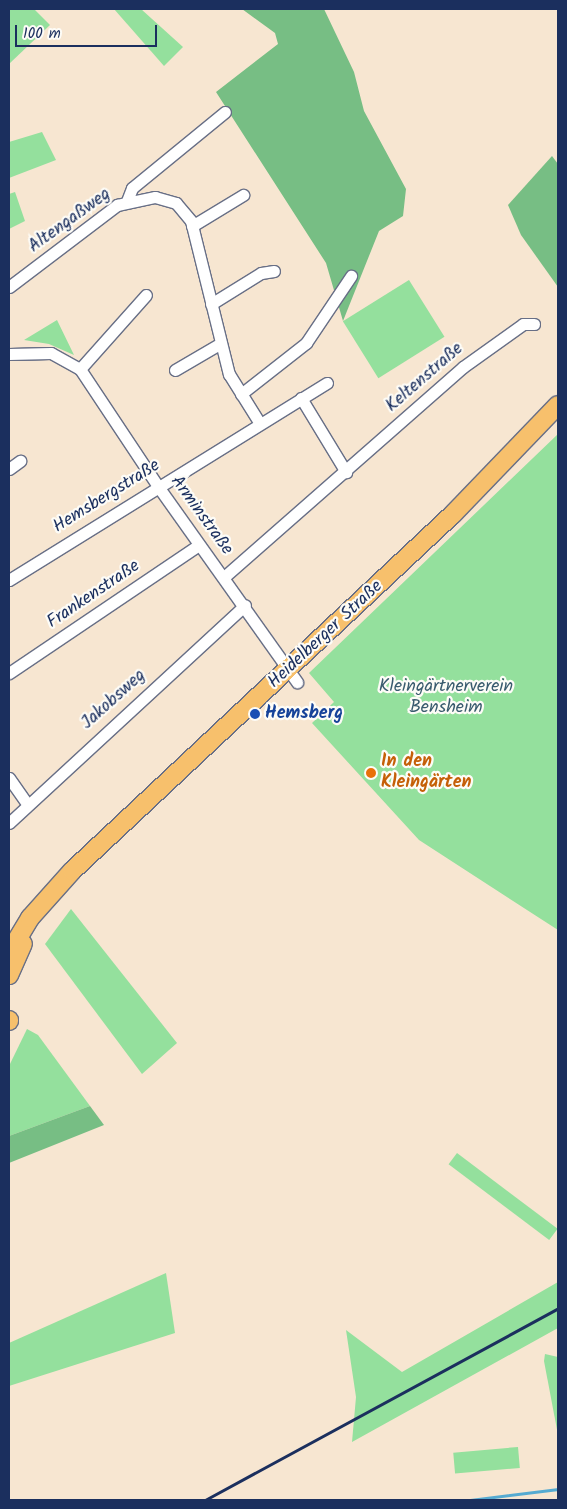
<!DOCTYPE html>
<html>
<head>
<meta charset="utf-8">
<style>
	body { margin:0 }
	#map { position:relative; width:567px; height:1509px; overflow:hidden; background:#f7e6d1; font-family:Kalam,sans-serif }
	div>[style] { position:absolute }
	.green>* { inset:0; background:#94e09d; transform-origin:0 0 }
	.forest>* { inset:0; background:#77be84 }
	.stream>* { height:3px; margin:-1.5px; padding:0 1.5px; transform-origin:1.5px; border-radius:1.5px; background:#55aad1 }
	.roads { filter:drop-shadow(1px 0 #686f86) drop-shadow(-1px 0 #686f86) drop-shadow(0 1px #686f86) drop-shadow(0 -1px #686f86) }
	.street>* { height:11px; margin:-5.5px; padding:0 5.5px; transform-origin:5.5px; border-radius:5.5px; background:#fff }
	.primary>* { height:18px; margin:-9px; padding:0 9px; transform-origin:9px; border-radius:9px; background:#f7c06c }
	.rail>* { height:3px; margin:-1.5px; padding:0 1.5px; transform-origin:1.5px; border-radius:1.5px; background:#1b2f5e }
	.dots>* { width:14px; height:14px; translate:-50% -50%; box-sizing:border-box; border:2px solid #fdfcf7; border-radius:50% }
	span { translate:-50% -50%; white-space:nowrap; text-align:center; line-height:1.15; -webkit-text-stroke:4.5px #fdfcf7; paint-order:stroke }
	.street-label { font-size:18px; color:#1b2f5e }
	.park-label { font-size:18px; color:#395b6e }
	.transit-label { font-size:18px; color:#164399; font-weight:700 }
	.left { translate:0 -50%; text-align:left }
	.food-label { font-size:18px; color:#c56008; font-weight:700 }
	.frame { position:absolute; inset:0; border:10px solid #1b2f5e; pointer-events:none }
	.scale { position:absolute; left:15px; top:25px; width:142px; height:22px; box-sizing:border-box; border:2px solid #1b2f5e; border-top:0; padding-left:6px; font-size:15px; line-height:18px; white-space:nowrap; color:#1b2f5e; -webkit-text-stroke:4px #fdfcf7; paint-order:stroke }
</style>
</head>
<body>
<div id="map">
	<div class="green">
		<i style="clip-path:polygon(9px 9px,34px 9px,50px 25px,9px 64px)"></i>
		<i style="clip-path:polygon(114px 9px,141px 9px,183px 47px,164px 66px)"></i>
		<i style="clip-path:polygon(42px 132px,56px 160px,9px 178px,9px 142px)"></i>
		<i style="clip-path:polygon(15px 192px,25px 221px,9px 229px,9px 194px)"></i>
		<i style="left:409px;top:280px;width:67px;height:78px;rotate:58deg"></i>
		<i style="clip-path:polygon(57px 320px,74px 355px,49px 344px,24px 340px)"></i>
		<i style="clip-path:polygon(558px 434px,558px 930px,419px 840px,312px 723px,334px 702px,309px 673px)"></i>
		<i style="clip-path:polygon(71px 909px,177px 1043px,142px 1074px,45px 944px)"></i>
		<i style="clip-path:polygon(27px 1029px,38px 1035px,90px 1106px,9px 1136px,9px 1066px)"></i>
		<i style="left:457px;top:1153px;width:126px;height:14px;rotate:37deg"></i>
		<i style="clip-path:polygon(166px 1273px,175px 1333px,9px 1386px,9px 1343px)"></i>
		<i style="clip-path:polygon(558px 1282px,558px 1328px,352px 1442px,356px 1397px,346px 1330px,402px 1372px)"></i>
		<i style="clip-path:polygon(545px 1354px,558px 1357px,558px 1435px,544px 1361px)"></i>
		<i style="left:518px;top:1447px;width:21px;height:65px;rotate:85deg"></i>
	</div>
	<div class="forest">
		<i style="clip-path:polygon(242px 9px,324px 9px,354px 72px,364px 111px,406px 189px,403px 216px,379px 231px,343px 321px,326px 263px,216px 92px,278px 44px,275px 33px)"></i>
		<i style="clip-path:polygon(552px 156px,558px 164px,558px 287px,521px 235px,508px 205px)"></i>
		<i style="clip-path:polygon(90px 1106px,104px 1125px,9px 1163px,9px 1136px)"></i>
	</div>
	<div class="stream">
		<i style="left:470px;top:1500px;width:89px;rotate:-7.1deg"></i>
	</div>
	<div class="roads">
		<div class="street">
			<i style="left:127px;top:201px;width:14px;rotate:-69deg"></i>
			<i style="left:132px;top:188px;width:120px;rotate:-39.3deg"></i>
			<i style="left:192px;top:226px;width:60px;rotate:-31.3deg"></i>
			<i style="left:9px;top:287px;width:136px;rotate:-37.2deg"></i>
			<i style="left:117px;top:205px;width:39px;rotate:-12deg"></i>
			<i style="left:155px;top:197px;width:22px;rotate:16deg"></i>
			<i style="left:176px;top:203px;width:23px;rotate:50deg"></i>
			<i style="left:191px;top:221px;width:158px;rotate:76.1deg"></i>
			<i style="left:229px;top:374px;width:57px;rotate:58deg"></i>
			<i style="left:211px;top:304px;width:59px;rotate:-31.8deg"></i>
			<i style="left:261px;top:273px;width:13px;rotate:-9deg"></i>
			<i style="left:9px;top:354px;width:42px;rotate:-1.4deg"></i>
			<i style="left:51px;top:353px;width:33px;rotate:29deg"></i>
			<i style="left:80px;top:369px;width:139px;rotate:56.4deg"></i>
			<i style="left:157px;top:485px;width:242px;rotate:54.6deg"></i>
			<i style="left:80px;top:369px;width:99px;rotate:-48.3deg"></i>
			<i style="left:175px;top:370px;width:53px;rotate:-30.4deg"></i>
			<i style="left:241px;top:394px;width:83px;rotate:-38.1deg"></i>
			<i style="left:306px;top:343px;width:81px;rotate:-56.1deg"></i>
			<i style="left:301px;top:398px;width:87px;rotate:58.7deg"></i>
			<i style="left:9px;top:469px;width:14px;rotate:-36deg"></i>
			<i style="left:224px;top:577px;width:318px;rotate:-41.3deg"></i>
			<i style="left:463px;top:367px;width:74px;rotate:-35.6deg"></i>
			<i style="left:523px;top:324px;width:11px"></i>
			<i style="left:9px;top:580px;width:374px;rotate:-31.8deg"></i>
			<i style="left:9px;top:673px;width:229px;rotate:-34deg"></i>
			<i style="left:9px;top:778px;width:32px;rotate:55deg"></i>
			<i style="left:9px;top:823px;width:321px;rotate:-42.7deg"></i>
		</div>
		<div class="primary">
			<i style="left:9px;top:953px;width:41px;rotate:-59deg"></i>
			<i style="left:30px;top:918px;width:63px;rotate:-48.2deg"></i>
			<i style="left:72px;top:871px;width:522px;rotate:-43.14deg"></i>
			<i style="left:453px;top:514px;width:151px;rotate:-46.1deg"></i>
			<i style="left:9px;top:975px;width:34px;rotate:-66deg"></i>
			<i style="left:9px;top:1020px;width:1px;rotate:90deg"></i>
		</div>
	</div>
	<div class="rail">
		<i style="left:205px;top:1500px;width:402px;rotate:-28.5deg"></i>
	</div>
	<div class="dots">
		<i style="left:255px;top:714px;background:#1a4fb4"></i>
		<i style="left:371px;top:773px;background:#e8710a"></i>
	</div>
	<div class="street-label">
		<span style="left:70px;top:221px;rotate:-36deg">Altengaßweg</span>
		<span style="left:425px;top:378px;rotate:-41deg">Keltenstraße</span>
		<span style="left:107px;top:497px;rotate:-32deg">Hemsbergstraße</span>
		<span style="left:201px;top:516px;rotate:54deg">Arminstraße</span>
		<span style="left:94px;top:595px;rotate:-34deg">Frankenstraße</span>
		<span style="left:326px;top:635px;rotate:-43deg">Heidelberger Straße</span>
		<span style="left:114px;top:700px;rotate:-42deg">Jakobsweg</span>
	</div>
	<div class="park-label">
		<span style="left:446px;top:698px">Kleingärtnerverein<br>Bensheim</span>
	</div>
	<div class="transit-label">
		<span class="left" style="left:265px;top:714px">Hemsberg</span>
	</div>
	<div class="food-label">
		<span class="left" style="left:381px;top:773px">In den<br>Kleingärten</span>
	</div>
	<div class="frame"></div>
	<div class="scale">100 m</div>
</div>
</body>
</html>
